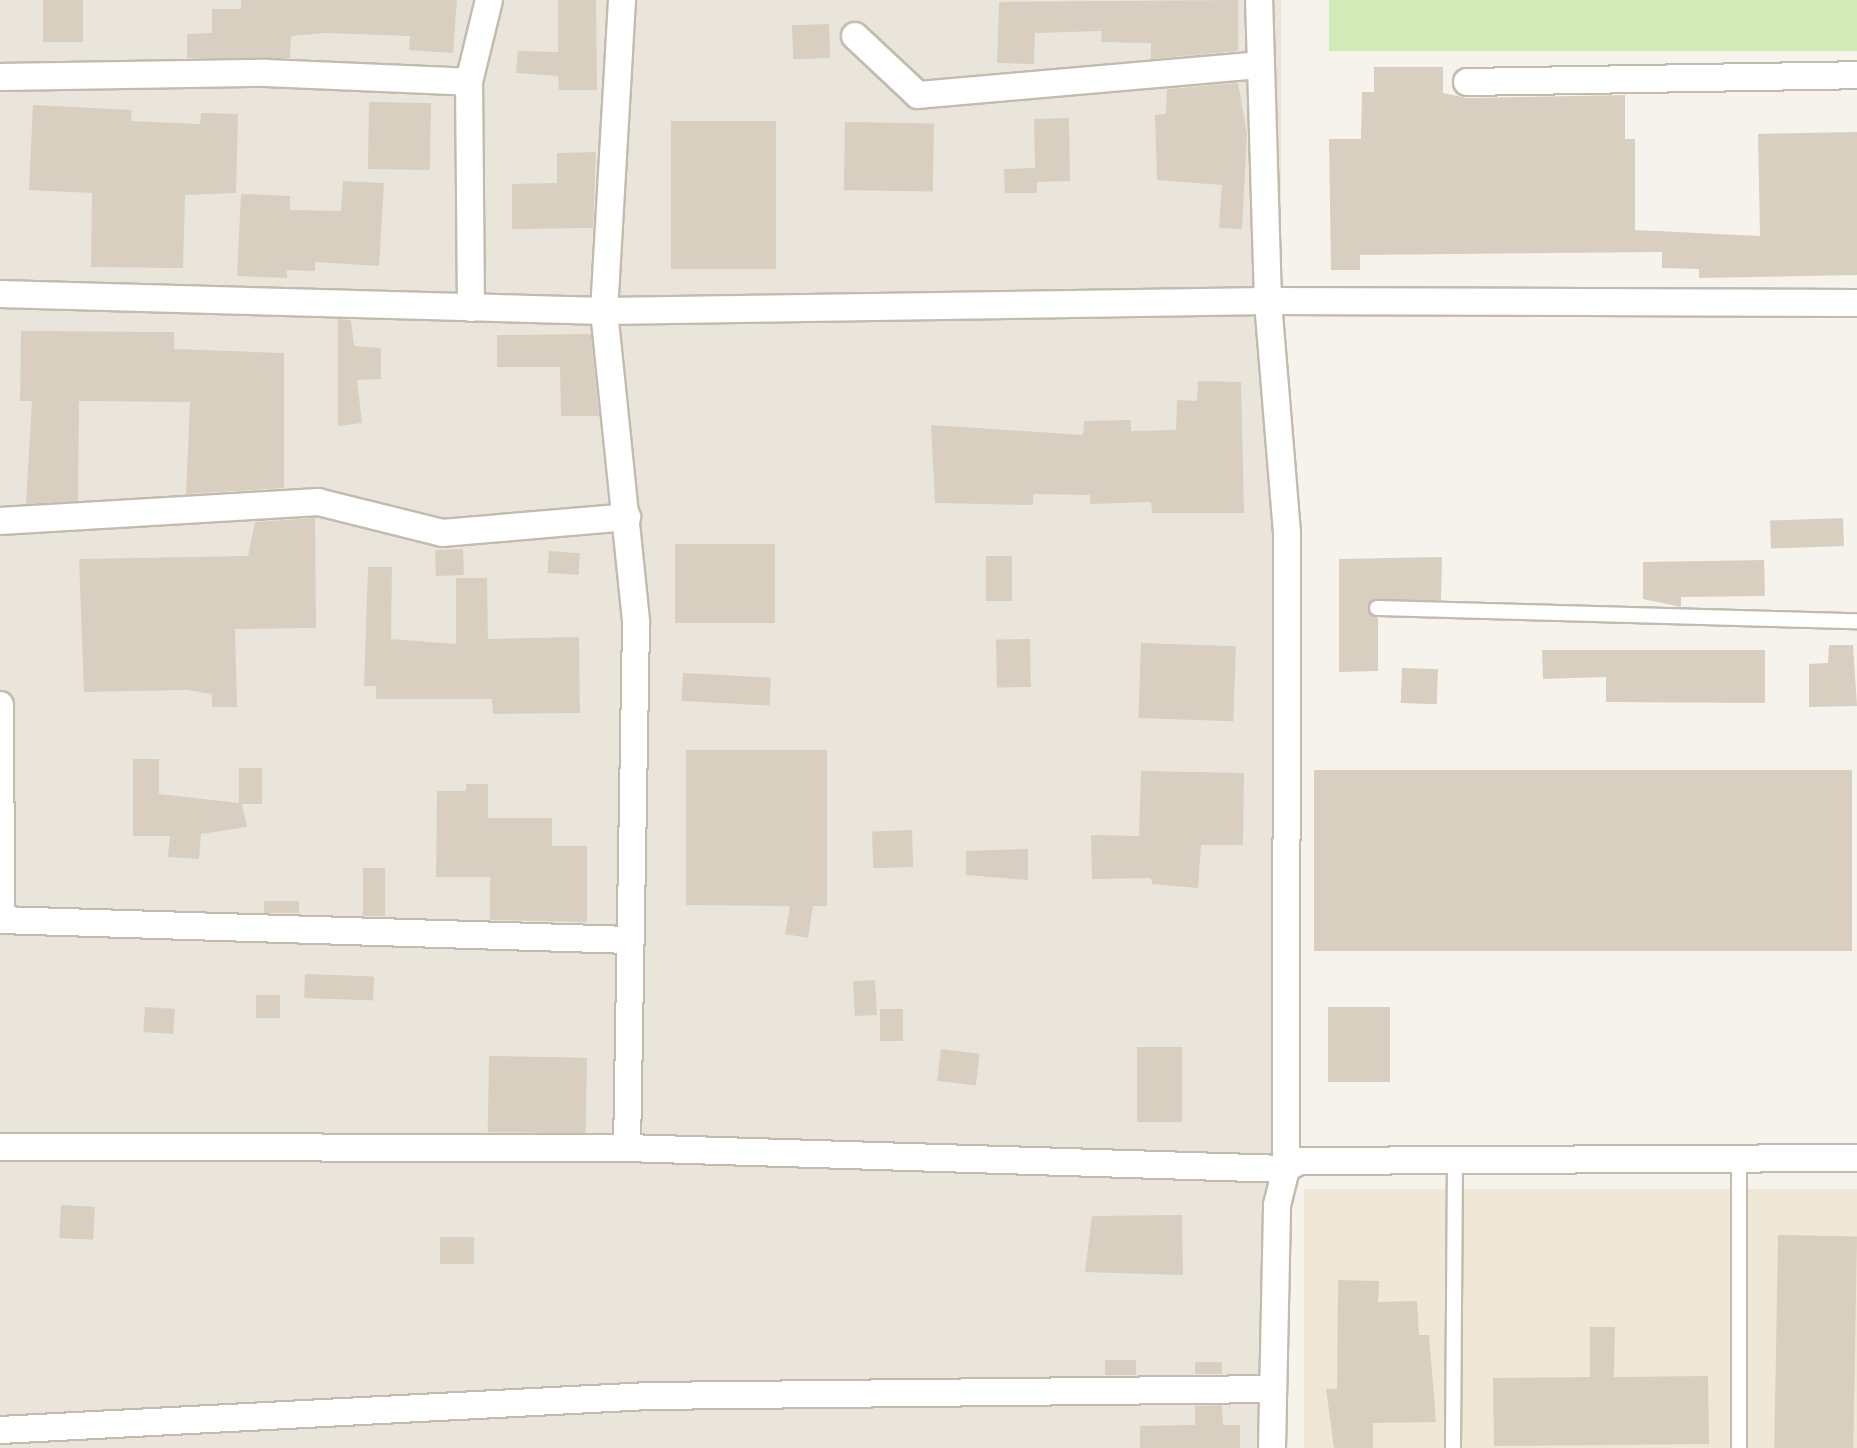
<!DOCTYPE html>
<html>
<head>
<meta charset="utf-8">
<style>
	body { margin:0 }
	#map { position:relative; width:1857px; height:1448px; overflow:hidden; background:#f6f3ec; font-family:"Work Sans",sans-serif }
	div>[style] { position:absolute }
	.residential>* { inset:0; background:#eae5da; transform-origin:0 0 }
	.education>* { inset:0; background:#efe8d6; transform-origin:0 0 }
	.green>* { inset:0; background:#d2eab5; transform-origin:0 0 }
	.building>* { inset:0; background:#d8cfc1; transform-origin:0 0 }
	.roads { filter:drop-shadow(2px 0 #c2bbae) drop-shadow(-2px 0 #c2bbae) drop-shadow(0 2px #c2bbae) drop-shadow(0 -2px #c2bbae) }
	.service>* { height:14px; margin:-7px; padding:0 7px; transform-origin:7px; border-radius:7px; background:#fff }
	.minor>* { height:26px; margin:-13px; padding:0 13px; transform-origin:13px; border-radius:13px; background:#fff }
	span { translate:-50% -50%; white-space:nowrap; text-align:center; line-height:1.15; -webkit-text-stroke:7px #fff; paint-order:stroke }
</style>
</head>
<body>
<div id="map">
	<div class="residential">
		<i style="left:0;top:0;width:1281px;height:1448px"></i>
	</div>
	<div class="education">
		<i style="left:1304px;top:1189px;width:553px;height:259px"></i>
	</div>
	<div class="green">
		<i style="left:1329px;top:0;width:528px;height:51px"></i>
	</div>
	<div class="building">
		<i style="left:43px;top:0;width:40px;height:42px"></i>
		<i style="clip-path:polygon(241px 0,457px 0,453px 53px,409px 50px,410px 36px,325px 33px,291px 36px,290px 58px,187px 58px,187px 34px,212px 33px,212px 9px,241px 9px)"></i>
		<i style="clip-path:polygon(558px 0,596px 0,597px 90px,559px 90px,558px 76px,516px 73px,518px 51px,558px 52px)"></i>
		<i style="clip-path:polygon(1238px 0,1238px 51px,1151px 59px,1151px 43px,1101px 42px,1102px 31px,1035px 33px,1034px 64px,997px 63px,999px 2px)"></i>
		<i style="left:829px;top:24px;width:34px;height:37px;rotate:88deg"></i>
		<i style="clip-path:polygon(1374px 67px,1443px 67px,1443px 93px,1467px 98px,1625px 95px,1625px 139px,1635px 139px,1635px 230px,1760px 236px,1758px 134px,1857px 132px,1857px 275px,1699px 278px,1699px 269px,1662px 268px,1662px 252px,1360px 255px,1360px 270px,1331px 270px,1329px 139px,1361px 139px,1362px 92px,1374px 92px)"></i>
		<i style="clip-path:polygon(1238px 83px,1247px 134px,1242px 229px,1219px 228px,1222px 185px,1157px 180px,1155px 115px,1166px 114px,1167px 89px)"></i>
		<i style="left:369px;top:102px;width:62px;height:67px;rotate:1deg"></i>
		<i style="clip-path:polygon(33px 105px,132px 110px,131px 121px,200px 124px,201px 113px,238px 114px,236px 193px,185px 195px,183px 268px,91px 267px,92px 193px,29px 190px)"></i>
		<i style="clip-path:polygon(1069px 118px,1070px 181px,1037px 182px,1037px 193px,1005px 193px,1004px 169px,1035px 168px,1034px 119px)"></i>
		<i style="left:671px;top:121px;width:105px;height:148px"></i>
		<i style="left:845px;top:122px;width:89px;height:68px;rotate:1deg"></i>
		<i style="clip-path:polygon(596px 152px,593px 228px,512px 229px,512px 184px,557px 183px,557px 153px)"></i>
		<i style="clip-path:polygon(343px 181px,384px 183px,379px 266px,315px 262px,315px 271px,287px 270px,287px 278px,237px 276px,241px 194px,290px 196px,290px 210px,341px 211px)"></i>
		<i style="clip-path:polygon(338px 319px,351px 320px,354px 346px,381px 348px,381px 379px,357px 380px,362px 423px,338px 426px)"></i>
		<i style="clip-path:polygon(21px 331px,174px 332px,174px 349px,284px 353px,284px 488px,186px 494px,190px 402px,79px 401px,78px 501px,26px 504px,32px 401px,20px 401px)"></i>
		<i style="clip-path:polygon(591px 334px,599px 416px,561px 416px,560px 367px,497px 367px,497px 335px)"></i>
		<i style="clip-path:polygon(1198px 381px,1241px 382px,1244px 513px,1152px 513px,1151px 502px,1090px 504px,1090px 495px,1033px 494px,1033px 505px,935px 503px,931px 425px,1083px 435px,1084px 421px,1131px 420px,1131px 431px,1176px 430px,1177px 400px,1197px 401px)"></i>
		<i style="clip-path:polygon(315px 518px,316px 628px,235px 629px,237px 707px,212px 707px,212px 694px,186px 690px,84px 692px,79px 559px,248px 556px,255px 522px)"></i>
		<i style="left:1843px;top:518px;width:28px;height:73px;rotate:88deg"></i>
		<i style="left:675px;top:544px;width:100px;height:79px"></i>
		<i style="left:463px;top:549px;width:26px;height:28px;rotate:88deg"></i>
		<i style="left:549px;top:551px;width:31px;height:22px;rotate:4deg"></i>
		<i style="left:986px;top:556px;width:26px;height:45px"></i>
		<i style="clip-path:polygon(1442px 557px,1441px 600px,1369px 604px,1369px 613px,1378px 618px,1378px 671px,1339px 672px,1339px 559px)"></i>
		<i style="clip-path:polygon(1764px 560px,1765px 596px,1681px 597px,1681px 607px,1643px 599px,1643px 562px)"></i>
		<i style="clip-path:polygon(368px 567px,392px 567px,391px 639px,456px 644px,456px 578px,487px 578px,488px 639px,579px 637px,580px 713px,493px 714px,492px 699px,376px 699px,376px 686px,364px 686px)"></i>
		<i style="left:1030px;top:639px;width:48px;height:34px;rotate:89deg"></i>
		<i style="left:1141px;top:643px;width:95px;height:75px;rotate:2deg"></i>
		<i style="clip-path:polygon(1829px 645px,1853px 645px,1857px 706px,1809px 707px,1809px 664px,1828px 663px)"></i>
		<i style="clip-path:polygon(1542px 650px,1765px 650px,1765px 703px,1606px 702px,1606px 677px,1543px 679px)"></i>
		<i style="left:1402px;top:668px;width:36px;height:35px;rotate:2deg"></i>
		<i style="left:683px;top:673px;width:88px;height:28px;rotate:3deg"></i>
		<i style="clip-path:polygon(686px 750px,827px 750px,827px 906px,813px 906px,808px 938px,785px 934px,790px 906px,686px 905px)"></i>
		<i style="clip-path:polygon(133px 759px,159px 759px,159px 794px,239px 803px,239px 768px,262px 768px,262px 804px,242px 804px,247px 827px,201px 834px,199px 859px,168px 857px,170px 836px,133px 836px)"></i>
		<i style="left:1314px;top:770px;width:538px;height:181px"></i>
		<i style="clip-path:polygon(1141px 771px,1244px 773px,1243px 845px,1201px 845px,1198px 888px,1152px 884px,1151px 878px,1092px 879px,1091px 835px,1139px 836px)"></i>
		<i style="clip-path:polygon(466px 784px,488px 784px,488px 818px,552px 818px,552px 846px,587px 846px,587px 922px,490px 920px,490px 877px,436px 877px,437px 791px,466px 791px)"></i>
		<i style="left:912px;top:830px;width:37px;height:40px;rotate:88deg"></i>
		<i style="clip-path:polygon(1028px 849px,1028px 880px,966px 875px,966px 851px)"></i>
		<i style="left:363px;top:868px;width:22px;height:48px"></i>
		<i style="left:264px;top:901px;width:35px;height:12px"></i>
		<i style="left:305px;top:974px;width:69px;height:24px;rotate:2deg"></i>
		<i style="left:875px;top:980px;width:35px;height:22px;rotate:87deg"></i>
		<i style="left:256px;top:995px;width:24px;height:23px"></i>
		<i style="left:145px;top:1007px;width:30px;height:25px;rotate:4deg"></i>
		<i style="left:1328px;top:1007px;width:62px;height:75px"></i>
		<i style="left:880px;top:1009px;width:23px;height:32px"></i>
		<i style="left:1137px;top:1047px;width:45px;height:75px"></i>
		<i style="left:941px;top:1049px;width:39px;height:32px;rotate:7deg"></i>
		<i style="left:489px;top:1056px;width:98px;height:76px;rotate:1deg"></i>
		<i style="left:61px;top:1205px;width:34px;height:33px;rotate:3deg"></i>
		<i style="clip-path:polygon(1182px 1215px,1183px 1275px,1085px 1272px,1092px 1216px)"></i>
		<i style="left:1778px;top:1235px;width:79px;height:213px;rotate:1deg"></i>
		<i style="left:440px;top:1237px;width:34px;height:27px"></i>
		<i style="clip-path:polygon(1338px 1280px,1379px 1281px,1378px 1302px,1417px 1301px,1419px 1335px,1429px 1335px,1436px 1422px,1373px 1423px,1373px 1448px,1334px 1448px,1326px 1389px,1337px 1389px)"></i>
		<i style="clip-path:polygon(1590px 1327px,1615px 1327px,1614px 1377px,1708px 1376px,1709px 1444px,1494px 1446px,1493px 1378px,1590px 1377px)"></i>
		<i style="left:1105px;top:1360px;width:31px;height:15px"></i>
		<i style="left:1195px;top:1362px;width:27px;height:12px"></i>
		<i style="clip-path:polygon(1222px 1405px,1223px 1425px,1240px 1425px,1240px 1448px,1140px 1448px,1140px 1426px,1195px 1425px,1195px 1406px)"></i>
	</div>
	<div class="roads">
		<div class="service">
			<i style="left:1377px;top:608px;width:480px;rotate:1.6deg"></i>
			<i style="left:1453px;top:1448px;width:291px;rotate:-89.6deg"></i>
			<i style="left:1739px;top:1448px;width:290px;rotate:-90deg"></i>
		</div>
		<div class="minor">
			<i style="left:622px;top:0;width:312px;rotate:93.3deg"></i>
			<i style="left:604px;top:311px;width:314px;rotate:84.1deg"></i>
			<i style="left:636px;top:623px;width:525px;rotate:90.98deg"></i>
			<i style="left:855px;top:36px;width:86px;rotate:43.1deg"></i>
			<i style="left:918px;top:95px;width:341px;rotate:-5deg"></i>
			<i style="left:0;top:77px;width:266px;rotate:-0.9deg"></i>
			<i style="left:266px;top:73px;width:203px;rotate:2.5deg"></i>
			<i style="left:1467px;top:82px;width:390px;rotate:-1deg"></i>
			<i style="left:0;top:294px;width:604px;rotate:1.61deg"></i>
			<i style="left:604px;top:311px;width:664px;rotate:-0.86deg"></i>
			<i style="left:1268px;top:301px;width:589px;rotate:0.19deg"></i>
			<i style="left:471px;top:308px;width:226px;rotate:-90.5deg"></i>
			<i style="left:469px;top:82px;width:84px;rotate:-76.3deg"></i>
			<i style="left:0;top:521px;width:319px;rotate:-3.4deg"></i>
			<i style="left:318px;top:502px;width:128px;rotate:14deg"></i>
			<i style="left:442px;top:533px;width:186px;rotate:-4.9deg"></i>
			<i style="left:0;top:705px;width:215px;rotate:89.7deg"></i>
			<i style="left:0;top:920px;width:630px;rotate:1.82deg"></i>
			<i style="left:0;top:1147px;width:627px;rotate:0.09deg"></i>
			<i style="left:627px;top:1148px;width:659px;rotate:1.83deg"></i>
			<i style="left:1286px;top:1169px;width:636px;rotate:-89.91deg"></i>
			<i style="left:1287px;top:533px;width:233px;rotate:-94.7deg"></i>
			<i style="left:1268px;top:301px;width:301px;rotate:-91.7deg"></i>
			<i style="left:0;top:1430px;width:649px;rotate:-3deg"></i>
			<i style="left:648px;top:1396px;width:624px;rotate:-0.64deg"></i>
			<i style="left:1272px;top:1448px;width:243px;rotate:-88.8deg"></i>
			<i style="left:1277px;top:1205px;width:37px;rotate:-76deg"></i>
			<i style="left:1286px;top:1169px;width:15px;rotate:-32deg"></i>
			<i style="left:1299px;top:1161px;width:558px;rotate:-0.31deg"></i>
		</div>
	</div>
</div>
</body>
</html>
